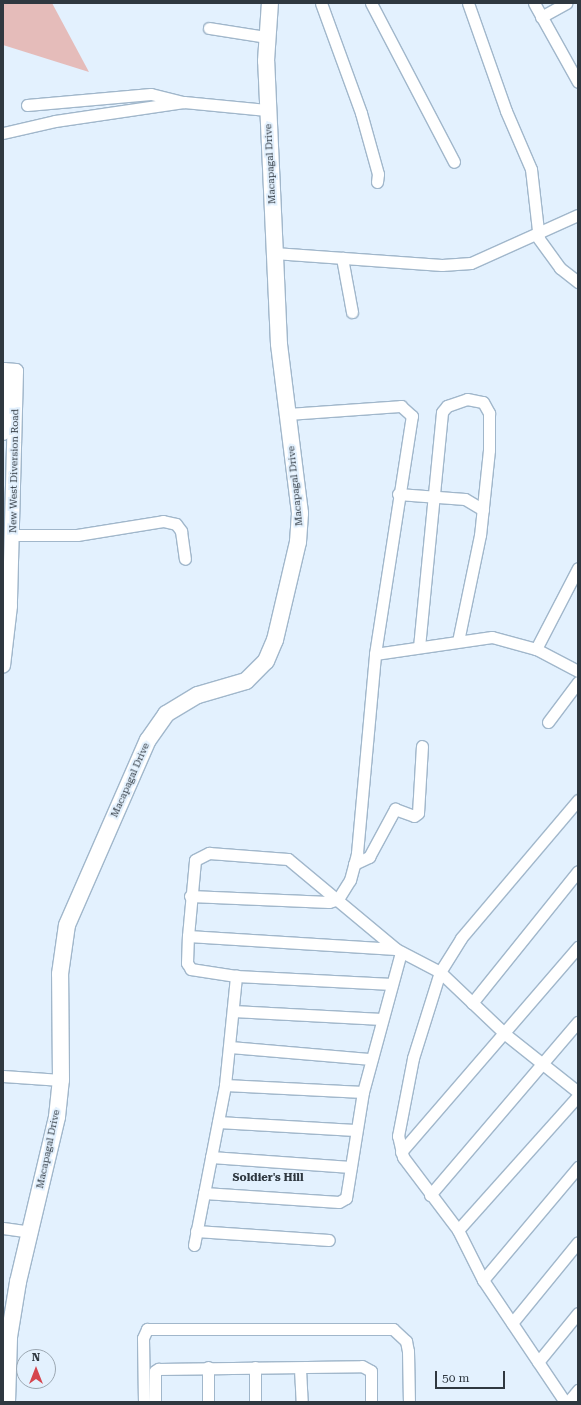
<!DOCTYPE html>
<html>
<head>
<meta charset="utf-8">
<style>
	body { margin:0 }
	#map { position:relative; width:581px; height:1405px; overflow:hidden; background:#e3f1fe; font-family:"Roboto Serif",serif }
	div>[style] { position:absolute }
	.green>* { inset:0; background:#e5bcba }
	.roads { filter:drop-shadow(1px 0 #a1b7cb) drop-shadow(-1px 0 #a1b7cb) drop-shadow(0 1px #a1b7cb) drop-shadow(0 -1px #a1b7cb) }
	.minor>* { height:11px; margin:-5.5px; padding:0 5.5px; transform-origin:5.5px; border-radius:5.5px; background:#fff }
	.tertiary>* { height:14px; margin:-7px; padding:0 7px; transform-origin:7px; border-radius:7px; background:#fff }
	.secondary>* { height:16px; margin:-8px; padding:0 8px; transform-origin:8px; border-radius:8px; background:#fff }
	span { translate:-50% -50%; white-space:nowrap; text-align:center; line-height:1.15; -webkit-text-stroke:4px #e3f1fe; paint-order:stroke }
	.street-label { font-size:10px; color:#2f3840 }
	.neighbourhood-label { font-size:11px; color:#2f3840; font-weight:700 }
	.frame { position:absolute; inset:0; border:4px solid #2f3840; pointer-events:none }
	.north { position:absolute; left:16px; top:1349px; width:40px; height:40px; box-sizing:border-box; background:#e3f1fe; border:1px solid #9ba7b2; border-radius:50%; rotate:0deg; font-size:11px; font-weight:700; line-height:16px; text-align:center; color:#2f3840 }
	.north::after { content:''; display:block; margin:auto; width:14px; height:18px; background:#d5454e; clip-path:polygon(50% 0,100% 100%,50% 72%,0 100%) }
	.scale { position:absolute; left:435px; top:1371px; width:70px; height:18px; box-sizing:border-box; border:2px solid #2f3840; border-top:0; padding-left:5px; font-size:12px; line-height:14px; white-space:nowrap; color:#2f3840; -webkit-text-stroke:3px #e3f1fe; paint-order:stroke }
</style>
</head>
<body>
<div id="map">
	<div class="green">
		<i style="clip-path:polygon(3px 3px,52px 3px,89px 72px,3px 45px)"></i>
	</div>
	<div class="roads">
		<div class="minor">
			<i style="left:321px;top:3px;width:117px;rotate:70deg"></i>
			<i style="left:361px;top:113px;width:63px;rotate:74.4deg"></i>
			<i style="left:378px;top:174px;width:8px;rotate:97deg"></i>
			<i style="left:371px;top:3px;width:179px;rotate:62.4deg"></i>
			<i style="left:468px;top:3px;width:114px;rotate:70.6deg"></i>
			<i style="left:506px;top:111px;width:63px;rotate:66.7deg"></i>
			<i style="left:531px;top:169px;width:70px;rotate:83.5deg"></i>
			<i style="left:539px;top:239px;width:36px;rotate:54deg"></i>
			<i style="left:560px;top:268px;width:23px;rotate:38deg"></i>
			<i style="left:534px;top:3px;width:90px;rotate:60.9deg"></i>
			<i style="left:541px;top:17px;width:29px;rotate:-29deg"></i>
			<i style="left:209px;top:28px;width:58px;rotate:9deg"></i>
			<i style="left:27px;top:105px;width:124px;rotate:-5.1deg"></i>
			<i style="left:151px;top:94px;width:34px;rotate:14deg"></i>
			<i style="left:3px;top:133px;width:53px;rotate:-13deg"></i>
			<i style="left:55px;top:121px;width:130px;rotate:-8.4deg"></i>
			<i style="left:184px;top:102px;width:83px;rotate:5.5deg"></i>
			<i style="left:274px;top:253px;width:168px;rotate:4.1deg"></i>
			<i style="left:442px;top:265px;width:29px;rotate:-4deg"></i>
			<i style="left:471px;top:263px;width:117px;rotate:-24.2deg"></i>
			<i style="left:342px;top:258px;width:55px;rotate:79.5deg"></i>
			<i style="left:398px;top:494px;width:67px;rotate:4.3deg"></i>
			<i style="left:465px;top:499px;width:21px;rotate:31deg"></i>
			<i style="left:13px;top:535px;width:64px"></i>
			<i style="left:77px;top:535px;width:87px;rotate:-9.2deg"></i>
			<i style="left:163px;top:521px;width:13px;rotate:13deg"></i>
			<i style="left:176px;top:524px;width:9px;rotate:54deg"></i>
			<i style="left:181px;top:531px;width:28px;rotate:82deg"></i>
			<i style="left:419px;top:647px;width:236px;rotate:-84.4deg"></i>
			<i style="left:442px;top:412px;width:8px;rotate:-50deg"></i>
			<i style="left:447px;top:406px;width:21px;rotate:-19deg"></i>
			<i style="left:467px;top:399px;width:16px;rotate:11deg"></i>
			<i style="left:483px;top:402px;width:13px;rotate:61deg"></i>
			<i style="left:489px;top:413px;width:37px;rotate:90deg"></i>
			<i style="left:489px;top:450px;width:85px;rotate:96deg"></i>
			<i style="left:480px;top:535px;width:108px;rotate:101.7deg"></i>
			<i style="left:536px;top:649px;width:91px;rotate:-62.6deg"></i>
			<i style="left:375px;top:654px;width:118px;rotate:-8.3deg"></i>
			<i style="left:492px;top:637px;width:46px;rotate:15.3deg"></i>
			<i style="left:536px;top:649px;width:47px;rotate:27.6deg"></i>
			<i style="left:548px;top:722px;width:50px;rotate:-53.1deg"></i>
			<i style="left:354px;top:864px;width:17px;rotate:-25deg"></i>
			<i style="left:369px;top:857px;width:55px;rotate:-61.6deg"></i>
			<i style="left:395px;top:809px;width:20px;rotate:20deg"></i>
			<i style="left:414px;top:816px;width:5px;rotate:-37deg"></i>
			<i style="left:418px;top:813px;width:67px;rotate:-86.6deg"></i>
			<i style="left:190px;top:896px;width:139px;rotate:2.5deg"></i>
			<i style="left:329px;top:902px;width:9px;rotate:-18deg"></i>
			<i style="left:338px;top:899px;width:22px;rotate:-58deg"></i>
			<i style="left:350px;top:880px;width:28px;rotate:-75deg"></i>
			<i style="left:357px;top:853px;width:200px;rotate:-84.8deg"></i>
			<i style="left:375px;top:654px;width:241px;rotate:-81.2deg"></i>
			<i style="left:412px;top:416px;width:15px;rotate:-138deg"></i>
			<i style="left:401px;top:406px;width:115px;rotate:176deg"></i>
			<i style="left:188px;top:936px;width:208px;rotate:3.6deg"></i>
			<i style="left:392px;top:984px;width:156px;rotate:-177.1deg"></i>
			<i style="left:236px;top:976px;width:46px;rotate:-171.2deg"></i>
			<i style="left:191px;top:969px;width:7px;rotate:-124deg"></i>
			<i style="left:187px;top:963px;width:27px;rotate:-88deg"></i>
			<i style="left:188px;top:936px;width:76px;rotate:-84.7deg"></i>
			<i style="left:195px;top:860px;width:16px;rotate:-27deg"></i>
			<i style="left:209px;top:853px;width:79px;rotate:4.3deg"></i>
			<i style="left:288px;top:859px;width:141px;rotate:39.8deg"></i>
			<i style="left:396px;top:949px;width:50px;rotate:27.6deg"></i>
			<i style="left:440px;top:972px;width:90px;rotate:43.6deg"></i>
			<i style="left:505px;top:1034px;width:93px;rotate:38.5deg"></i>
			<i style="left:472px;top:1003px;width:169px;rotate:-51.2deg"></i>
			<i style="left:233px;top:1011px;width:149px;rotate:3.1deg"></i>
			<i style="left:230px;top:1047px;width:142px;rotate:4.9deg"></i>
			<i style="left:3px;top:1076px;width:58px;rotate:3.9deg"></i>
			<i style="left:225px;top:1085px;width:138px;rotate:2.9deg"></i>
			<i style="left:218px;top:1122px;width:137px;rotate:3.3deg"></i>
			<i style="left:401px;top:1152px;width:271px;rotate:-49.2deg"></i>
			<i style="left:211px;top:1157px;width:140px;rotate:4.1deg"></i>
			<i style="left:204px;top:1193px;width:135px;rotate:3.8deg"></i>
			<i style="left:339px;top:1202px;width:8px;rotate:-30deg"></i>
			<i style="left:346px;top:1198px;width:107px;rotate:-80.9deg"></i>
			<i style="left:363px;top:1092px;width:145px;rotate:-74.8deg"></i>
			<i style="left:430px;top:1195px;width:228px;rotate:-49.5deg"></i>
			<i style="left:3px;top:1228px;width:27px;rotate:8deg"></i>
			<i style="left:458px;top:1230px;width:180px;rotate:-48.2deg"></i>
			<i style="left:196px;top:1231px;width:133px;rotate:3.9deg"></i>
			<i style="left:194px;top:1245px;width:163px;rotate:-79deg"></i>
			<i style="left:225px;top:1085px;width:110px;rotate:-84.2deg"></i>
			<i style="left:483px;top:1280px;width:148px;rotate:-49.9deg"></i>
			<i style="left:512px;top:1323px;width:104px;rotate:-50.8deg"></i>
			<i style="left:538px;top:1362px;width:63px;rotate:-50.8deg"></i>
			<i style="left:208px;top:1367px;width:35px;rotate:90deg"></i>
			<i style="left:300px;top:1369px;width:33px;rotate:87deg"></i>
			<i style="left:144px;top:1402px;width:64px;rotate:-90.9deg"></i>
			<i style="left:143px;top:1338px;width:10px;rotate:-66deg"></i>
			<i style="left:147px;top:1329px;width:246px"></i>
			<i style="left:393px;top:1329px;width:18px;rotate:43deg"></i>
			<i style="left:406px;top:1341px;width:10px;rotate:79deg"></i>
			<i style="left:408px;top:1351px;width:51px;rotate:88.9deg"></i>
			<i style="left:155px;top:1402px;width:31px;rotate:-90deg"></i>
			<i style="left:155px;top:1371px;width:4px;rotate:-34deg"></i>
			<i style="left:158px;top:1369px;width:204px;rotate:-0.8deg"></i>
			<i style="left:362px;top:1366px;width:10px;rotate:29deg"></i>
			<i style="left:371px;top:1371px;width:31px;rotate:90deg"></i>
			<i style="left:255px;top:1402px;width:35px;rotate:-90deg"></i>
			<i style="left:565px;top:1402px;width:147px;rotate:-123.9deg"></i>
			<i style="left:483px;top:1280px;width:56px;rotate:-116.6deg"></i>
			<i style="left:458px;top:1230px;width:91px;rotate:-127deg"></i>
			<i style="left:403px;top:1157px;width:22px;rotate:-103deg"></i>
			<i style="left:398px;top:1136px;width:79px;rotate:-79.1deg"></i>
			<i style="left:413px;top:1058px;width:90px;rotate:-72.6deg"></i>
			<i style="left:440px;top:972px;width:40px;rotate:-58deg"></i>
			<i style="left:461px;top:938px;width:181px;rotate:-49.7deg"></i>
			<i style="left:568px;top:1402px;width:16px;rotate:-50deg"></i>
		</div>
		<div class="tertiary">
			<i style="left:3px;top:433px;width:63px;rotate:-89.1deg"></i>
			<i style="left:4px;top:370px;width:12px;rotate:5deg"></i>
			<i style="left:16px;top:371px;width:235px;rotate:91.5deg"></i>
			<i style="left:10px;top:606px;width:60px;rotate:96.7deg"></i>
		</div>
		<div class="secondary">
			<i style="left:7px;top:1402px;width:65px;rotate:-88.2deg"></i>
			<i style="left:9px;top:1337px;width:56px;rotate:-80.7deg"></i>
			<i style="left:18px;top:1282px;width:170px;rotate:-76.7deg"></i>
			<i style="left:57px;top:1117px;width:37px;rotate:-84deg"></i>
			<i style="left:61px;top:1080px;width:106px;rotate:-90.5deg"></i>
			<i style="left:60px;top:974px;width:49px;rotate:-81.9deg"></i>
			<i style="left:67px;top:925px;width:202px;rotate:-66.4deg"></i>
			<i style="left:148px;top:740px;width:32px;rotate:-55deg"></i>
			<i style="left:166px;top:714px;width:37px;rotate:-31deg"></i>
			<i style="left:198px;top:695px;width:50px;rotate:-16.3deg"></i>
			<i style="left:246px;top:681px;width:28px;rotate:-45deg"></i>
			<i style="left:266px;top:661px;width:23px;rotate:-67deg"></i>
			<i style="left:275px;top:640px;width:101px;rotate:-76.8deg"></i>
			<i style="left:298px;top:542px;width:29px;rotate:-86deg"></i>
			<i style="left:300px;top:513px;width:170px;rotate:-97.1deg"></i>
			<i style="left:279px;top:344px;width:283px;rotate:-92.6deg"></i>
			<i style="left:266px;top:61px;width:58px;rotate:-86.1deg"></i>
		</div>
	</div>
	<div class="street-label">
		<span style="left:270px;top:164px;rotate:-93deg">Macapagal Drive</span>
		<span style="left:14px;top:471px;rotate:-89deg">New West Diversion Road</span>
		<span style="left:295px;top:486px;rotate:-96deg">Macapagal Drive</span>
		<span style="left:130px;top:780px;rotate:-66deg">Macapagal Drive</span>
		<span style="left:48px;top:1149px;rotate:-78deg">Macapagal Drive</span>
	</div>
	<div class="neighbourhood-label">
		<span style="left:268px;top:1178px">Soldier's Hill</span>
	</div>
	<div class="frame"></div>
	<div class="north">N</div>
	<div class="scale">50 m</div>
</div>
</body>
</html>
